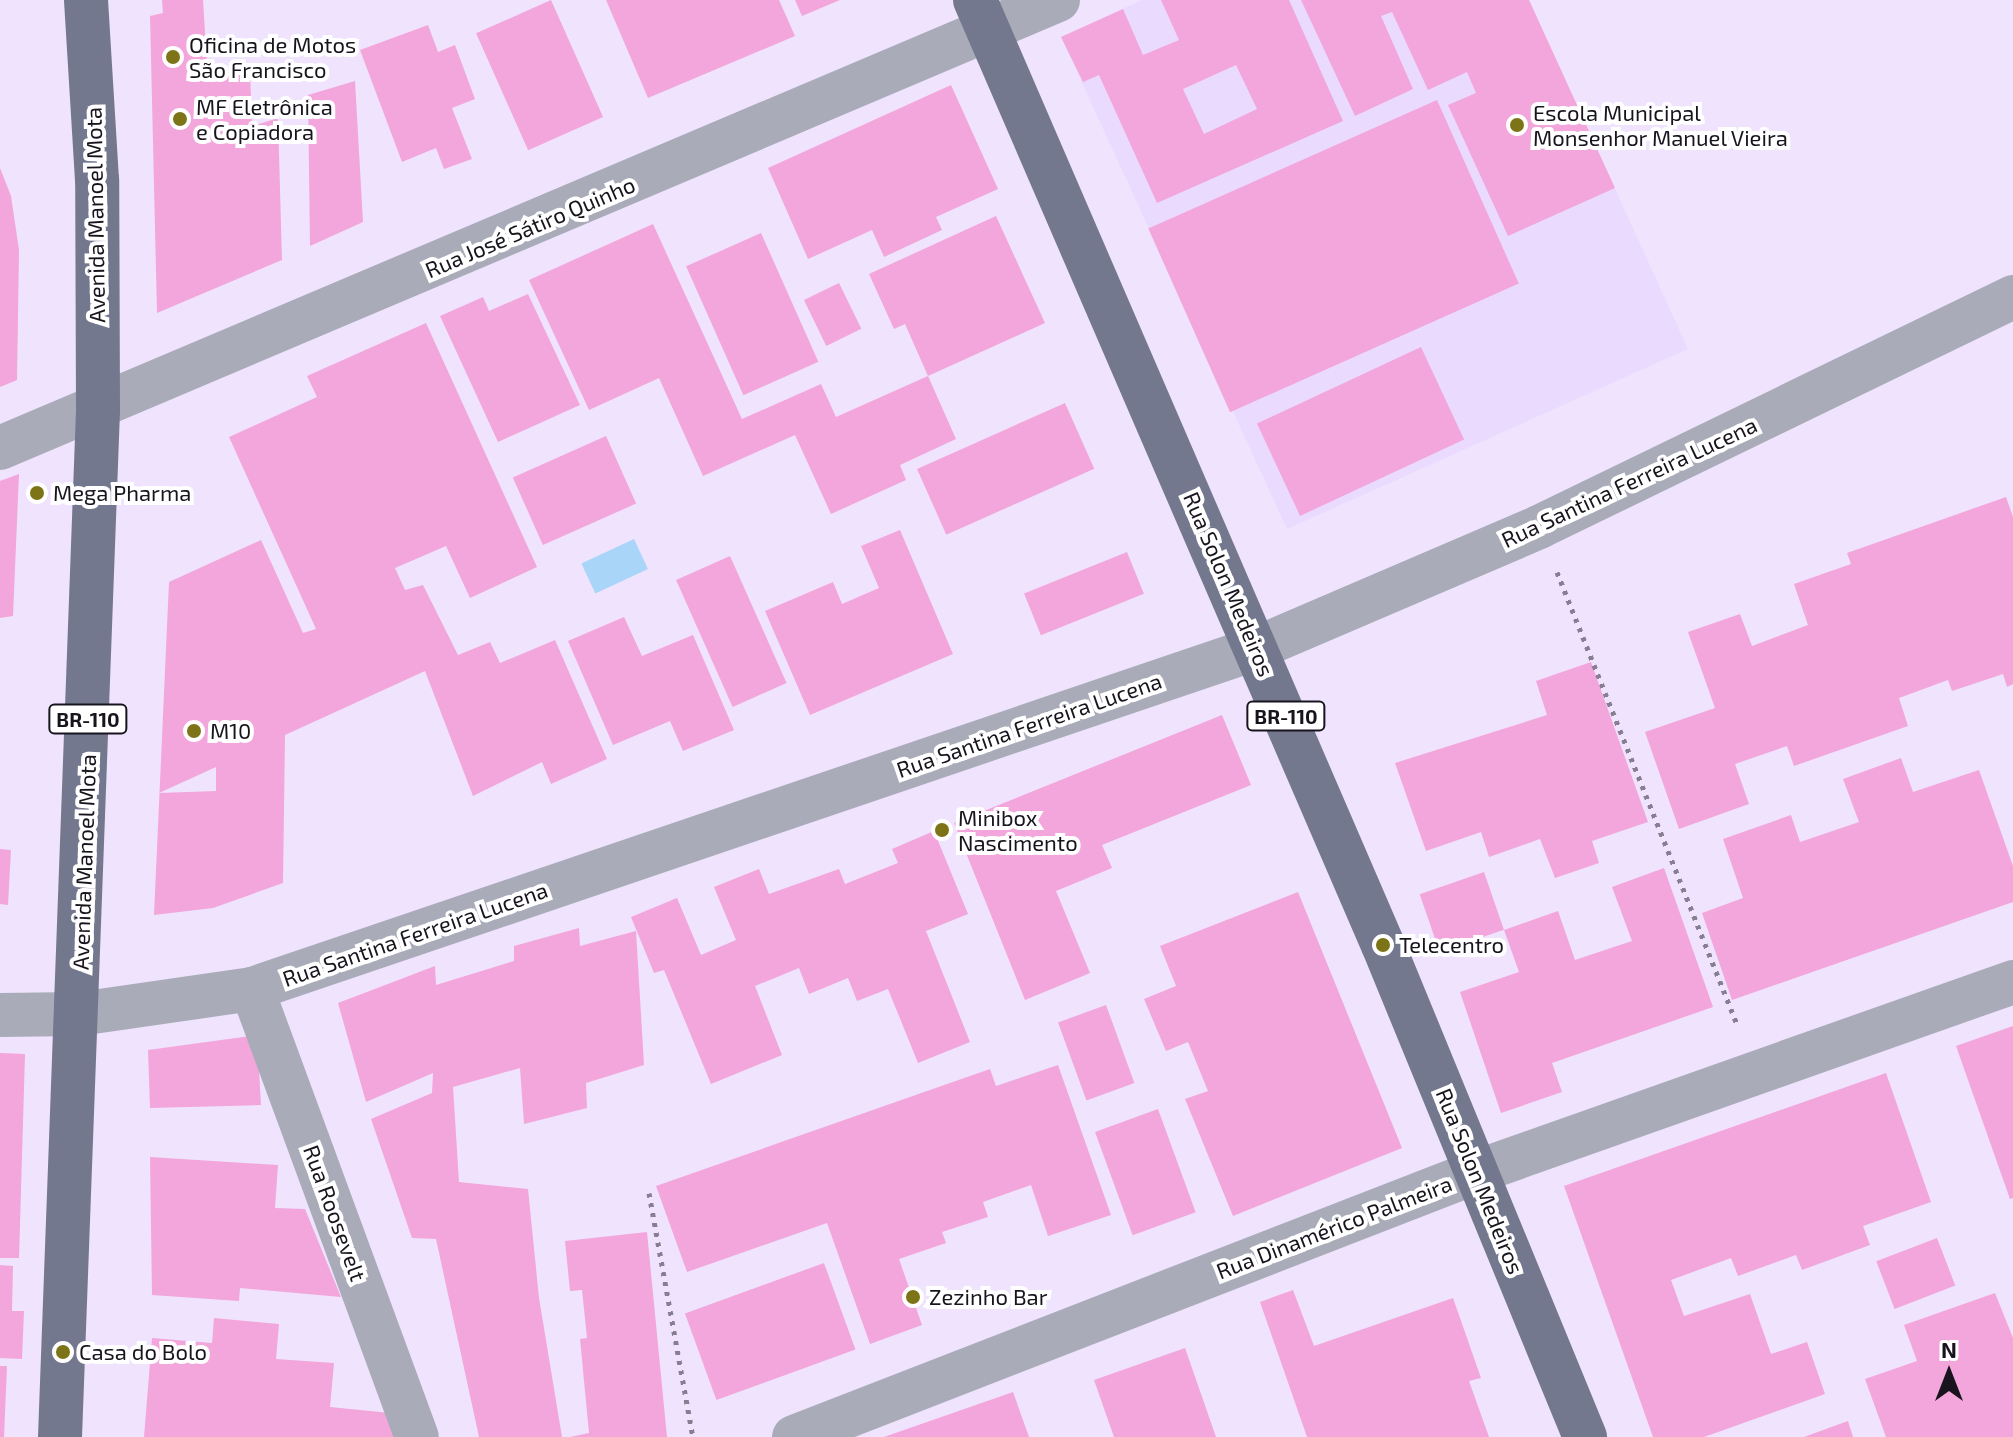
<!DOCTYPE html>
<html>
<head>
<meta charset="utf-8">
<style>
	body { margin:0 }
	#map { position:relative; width:2013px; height:1437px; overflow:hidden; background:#efe3fe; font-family:"Exo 2",sans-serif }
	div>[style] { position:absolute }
	.built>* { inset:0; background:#eadafd }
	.water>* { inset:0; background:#a9d5f8; transform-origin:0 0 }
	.building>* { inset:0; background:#f2a6dc; transform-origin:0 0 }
	.path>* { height:5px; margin-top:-2.5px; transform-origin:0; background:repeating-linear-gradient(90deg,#877f91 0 4px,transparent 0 10px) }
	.minor>* { height:44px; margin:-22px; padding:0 22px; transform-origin:22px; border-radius:22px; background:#a9acb8 }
	.primary>* { height:44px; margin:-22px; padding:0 22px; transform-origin:22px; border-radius:22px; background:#73788e }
	.dots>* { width:22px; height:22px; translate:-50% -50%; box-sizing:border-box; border:4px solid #fff; border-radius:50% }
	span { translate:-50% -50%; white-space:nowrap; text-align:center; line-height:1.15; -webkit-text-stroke:8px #fff; paint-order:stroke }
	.shield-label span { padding:2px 6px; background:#fff; border:2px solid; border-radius:6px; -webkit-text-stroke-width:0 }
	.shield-label { font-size:20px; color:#18141d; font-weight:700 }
	.poi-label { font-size:22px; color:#18141d }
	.left { translate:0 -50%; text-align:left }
	.street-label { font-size:22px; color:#18141d }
	.north { position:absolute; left:1909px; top:1333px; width:80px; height:80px; -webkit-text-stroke:6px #fff; paint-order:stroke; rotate:0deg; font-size:22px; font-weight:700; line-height:32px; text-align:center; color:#18141d }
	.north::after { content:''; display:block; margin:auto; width:28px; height:36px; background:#18141d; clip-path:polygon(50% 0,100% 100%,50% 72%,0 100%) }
</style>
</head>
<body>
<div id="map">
	<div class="built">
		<i style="clip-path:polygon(1142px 0,1529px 0,1688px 349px,1287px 529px,1061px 37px)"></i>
	</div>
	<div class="water">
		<i style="left:634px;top:539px;width:33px;height:58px;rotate:65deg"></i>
	</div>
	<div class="building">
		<i style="clip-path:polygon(162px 0,203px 0,208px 80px,250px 72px,252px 126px,278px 118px,282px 260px,157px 313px,150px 16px,163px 13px)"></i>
		<i style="left:551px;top:0;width:128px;height:82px;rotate:66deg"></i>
		<i style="clip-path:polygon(606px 0,779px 0,795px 36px,648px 98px)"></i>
		<i style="clip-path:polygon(795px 0,840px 0,802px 16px)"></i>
		<i style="clip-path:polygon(evenodd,1161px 0,1289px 0,1343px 121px,1157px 203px,1099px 75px,1083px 82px,1061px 37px,1123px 9px,1143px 55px,1179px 40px,1161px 0,1236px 65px,1257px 109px,1204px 134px,1183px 89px,1236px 65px)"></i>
		<i style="clip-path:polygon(1301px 0,1529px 0,1615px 188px,1508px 236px,1448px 105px,1476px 93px,1467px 72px,1428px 90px,1392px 12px,1381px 16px,1413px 89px,1355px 116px)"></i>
		<i style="clip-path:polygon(428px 25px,438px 52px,455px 45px,475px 99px,452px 108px,472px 159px,444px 169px,436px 148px,402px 162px,360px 50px)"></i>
		<i style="clip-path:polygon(355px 81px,363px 222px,310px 246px,308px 95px)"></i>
		<i style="clip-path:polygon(951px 85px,998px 189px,936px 217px,942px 230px,884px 257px,872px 230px,808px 259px,768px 168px)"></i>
		<i style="left:1437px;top:100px;width:201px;height:316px;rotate:66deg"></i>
		<i style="clip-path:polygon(0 168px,11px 196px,19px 250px,17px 380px,0 387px)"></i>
		<i style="clip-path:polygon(996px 216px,1045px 323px,928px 376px,905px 324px,894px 329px,869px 274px)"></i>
		<i style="clip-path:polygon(653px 224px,742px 419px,821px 384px,836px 417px,928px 376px,956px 439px,900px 465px,906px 480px,831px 514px,795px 435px,703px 476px,659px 378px,589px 410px,529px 280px)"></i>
		<i style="left:761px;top:233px;width:141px;height:82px;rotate:66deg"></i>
		<i style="left:839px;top:283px;width:51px;height:39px;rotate:64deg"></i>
		<i style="clip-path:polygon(528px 294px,580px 405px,498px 442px,440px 316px,483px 297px,489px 311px)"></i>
		<i style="clip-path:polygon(evenodd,426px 323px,537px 567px,470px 598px,446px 546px,395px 568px,405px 590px,423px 585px,458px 655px,490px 642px,500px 663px,555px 640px,607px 759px,551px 784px,542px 762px,473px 796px,425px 671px,285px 735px,283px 883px,213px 908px,154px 915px,169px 582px,261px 540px,303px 633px,316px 629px,229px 437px,317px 397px,307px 376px,426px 323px,216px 767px,216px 791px,159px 793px,216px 767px)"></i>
		<i style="left:1421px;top:347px;width:102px;height:181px;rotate:65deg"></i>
		<i style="left:1065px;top:403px;width:72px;height:162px;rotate:66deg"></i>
		<i style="left:606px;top:436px;width:74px;height:102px;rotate:66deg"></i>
		<i style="clip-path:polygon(19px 474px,13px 616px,0 618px,0 481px)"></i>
		<i style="clip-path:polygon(2006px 497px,2013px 517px,2013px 684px,2007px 687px,2003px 674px,1952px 691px,1948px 680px,1899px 698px,1908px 726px,1794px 766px,1787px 746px,1735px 764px,1749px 804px,1679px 829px,1645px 732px,1715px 708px,1688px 632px,1740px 614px,1752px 646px,1808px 625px,1794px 584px,1851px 564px,1847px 553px)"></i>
		<i style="clip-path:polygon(900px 530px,953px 654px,810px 715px,765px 611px,833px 582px,842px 604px,879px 588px,861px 546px)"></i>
		<i style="left:1127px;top:552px;width:45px;height:111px;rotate:68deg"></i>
		<i style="left:730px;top:556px;width:139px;height:59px;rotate:66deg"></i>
		<i style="clip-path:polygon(624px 617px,642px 656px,693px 635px,734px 730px,683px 751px,670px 721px,613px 745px,568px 641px)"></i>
		<i style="clip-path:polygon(1591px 662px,1648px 822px,1592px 841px,1599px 863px,1555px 878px,1540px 839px,1489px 857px,1481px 832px,1426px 851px,1395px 763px,1547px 715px,1536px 681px)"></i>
		<i style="clip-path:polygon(1222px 715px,1251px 785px,1102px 845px,1112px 868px,1056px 891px,1090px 973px,1025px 1000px,954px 823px)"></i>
		<i style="clip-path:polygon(1901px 758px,1913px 792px,1979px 770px,2013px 866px,2013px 902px,1732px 1000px,1702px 913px,1743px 898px,1723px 839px,1791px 815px,1800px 842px,1859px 822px,1843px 779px)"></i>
		<i style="clip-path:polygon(934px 831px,968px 914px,926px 931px,970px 1042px,918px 1063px,888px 989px,857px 1001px,848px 978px,809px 994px,799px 968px,755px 986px,782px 1055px,711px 1084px,664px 970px,654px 973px,631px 917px,677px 898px,701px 955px,736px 940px,714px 887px,759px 869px,769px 894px,839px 869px,845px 884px,898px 863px,892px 849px)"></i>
		<i style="clip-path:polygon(0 849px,11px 850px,8px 905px,0 904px)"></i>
		<i style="clip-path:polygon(1664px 868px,1713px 1007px,1552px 1063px,1562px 1092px,1501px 1113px,1460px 992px,1519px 972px,1504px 930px,1558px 911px,1575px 960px,1632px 941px,1612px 887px)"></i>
		<i style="left:1484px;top:872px;width:61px;height:68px;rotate:71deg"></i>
		<i style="clip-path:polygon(1298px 892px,1402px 1148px,1233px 1216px,1185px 1099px,1208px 1091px,1188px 1042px,1166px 1051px,1144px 999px,1176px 986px,1160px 946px)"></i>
		<i style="clip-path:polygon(579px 928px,580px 946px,636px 931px,644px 1065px,586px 1083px,587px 1108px,524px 1124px,520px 1068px,453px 1087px,459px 1182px,528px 1189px,539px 1298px,562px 1437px,479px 1437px,436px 1239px,412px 1238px,371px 1119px,432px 1093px,433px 1073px,366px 1102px,338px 1003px,435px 966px,436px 985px,514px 961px,514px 946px)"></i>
		<i style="left:1106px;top:1005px;width:83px;height:51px;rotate:70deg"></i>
		<i style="clip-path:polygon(2013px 1026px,2013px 1198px,2010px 1199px,1956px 1046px)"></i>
		<i style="clip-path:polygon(257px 1035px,261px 1105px,150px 1108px,148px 1050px)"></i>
		<i style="clip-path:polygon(0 1053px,25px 1054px,19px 1258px,0 1258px)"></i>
		<i style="clip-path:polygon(1058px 1065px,1111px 1215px,1048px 1236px,1031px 1185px,983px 1202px,988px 1217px,942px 1232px,946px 1243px,899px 1259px,922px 1325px,870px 1344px,827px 1223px,687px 1272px,656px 1186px,990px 1069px,996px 1086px)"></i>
		<i style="clip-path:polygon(1886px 1073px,1931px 1202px,1863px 1226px,1870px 1245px,1802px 1270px,1796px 1255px,1738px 1276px,1731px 1258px,1671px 1280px,1684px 1316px,1750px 1294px,1771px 1354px,1807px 1342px,1825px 1394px,1704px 1437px,1653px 1437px,1564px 1186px)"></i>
		<i style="left:1158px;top:1109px;width:110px;height:67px;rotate:70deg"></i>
		<i style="clip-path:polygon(150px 1157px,278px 1165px,275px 1208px,305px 1209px,341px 1297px,240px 1288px,239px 1301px,152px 1295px)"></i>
		<i style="clip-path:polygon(647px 1232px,667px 1437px,570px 1437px,589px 1433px,580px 1339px,587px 1338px,582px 1290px,570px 1291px,565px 1241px)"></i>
		<i style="left:1937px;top:1238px;width:51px;height:65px;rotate:69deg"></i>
		<i style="left:824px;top:1263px;width:92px;height:148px;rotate:70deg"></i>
		<i style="clip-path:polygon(0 1265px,13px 1266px,12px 1311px,24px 1311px,22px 1359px,0 1358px)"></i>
		<i style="clip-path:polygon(1293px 1290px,1314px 1346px,1453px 1298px,1481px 1378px,1469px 1381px,1489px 1437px,1307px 1437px,1260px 1302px)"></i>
		<i style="clip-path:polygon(1995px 1293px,2013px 1338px,2013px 1437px,1886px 1437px,1865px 1379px,1917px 1361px,1904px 1325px)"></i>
		<i style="clip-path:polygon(214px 1318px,279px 1324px,276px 1359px,334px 1363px,330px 1407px,390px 1413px,398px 1437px,144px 1437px,152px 1338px,212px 1343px)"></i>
		<i style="clip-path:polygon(1185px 1348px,1216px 1437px,1114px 1437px,1094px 1380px)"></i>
		<i style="clip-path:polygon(0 1366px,7px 1366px,4px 1437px,0 1437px)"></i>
		<i style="clip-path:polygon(1013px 1392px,1029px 1437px,884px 1437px)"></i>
		<i style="clip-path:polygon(1848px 1421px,1853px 1437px,1804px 1437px)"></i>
	</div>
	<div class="path">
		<i style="left:1557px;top:572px;width:487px;rotate:68.3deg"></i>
		<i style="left:649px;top:1193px;width:248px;rotate:79.8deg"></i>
	</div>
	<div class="minor">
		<i style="left:0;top:448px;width:1149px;rotate:-22.95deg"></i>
		<i style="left:252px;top:989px;width:477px;rotate:69.8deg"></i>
		<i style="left:0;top:1015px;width:79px;rotate:-0.7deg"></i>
		<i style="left:79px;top:1014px;width:175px;rotate:-8.2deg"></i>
		<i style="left:252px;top:989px;width:1061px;rotate:-18.74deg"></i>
		<i style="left:1257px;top:648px;width:307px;rotate:-23.2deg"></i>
		<i style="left:1539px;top:527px;width:527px;rotate:-25.88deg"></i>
		<i style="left:794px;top:1437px;width:732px;rotate:-21.23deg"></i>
		<i style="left:1476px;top:1172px;width:570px;rotate:-19.48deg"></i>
	</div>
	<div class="primary">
		<i style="left:975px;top:0;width:1029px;rotate:66.65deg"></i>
		<i style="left:1383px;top:945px;width:532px;rotate:67.68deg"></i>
		<i style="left:60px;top:1437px;width:1028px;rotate:-87.88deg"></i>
		<i style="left:98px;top:410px;width:230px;rotate:-90.2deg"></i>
		<i style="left:97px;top:180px;width:180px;rotate:-93.5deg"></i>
	</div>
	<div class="dots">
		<i style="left:173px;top:57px;background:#7c7417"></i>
		<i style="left:180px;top:119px;background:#7c7417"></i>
		<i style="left:1517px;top:125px;background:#7c7417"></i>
		<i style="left:37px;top:493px;background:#7c7417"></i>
		<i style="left:194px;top:731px;background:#7c7417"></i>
		<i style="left:942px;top:830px;background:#7c7417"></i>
		<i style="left:1383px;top:945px;background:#7c7417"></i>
		<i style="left:913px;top:1297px;background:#7c7417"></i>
		<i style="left:63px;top:1352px;background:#7c7417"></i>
	</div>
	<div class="shield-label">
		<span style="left:1286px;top:716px">BR-110</span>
		<span style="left:88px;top:719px">BR-110</span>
	</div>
	<div class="poi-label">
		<span class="left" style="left:189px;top:57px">Oficina de Motos<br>São Francisco</span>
		<span class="left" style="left:196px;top:119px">MF Eletrônica<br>e Copiadora</span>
		<span class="left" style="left:1533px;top:125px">Escola Municipal<br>Monsenhor Manuel Vieira</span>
		<span class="left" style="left:53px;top:493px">Mega Pharma</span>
		<span class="left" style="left:210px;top:731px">M10</span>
		<span class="left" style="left:958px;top:830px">Minibox<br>Nascimento</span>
		<span class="left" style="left:1399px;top:945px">Telecentro</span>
		<span class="left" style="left:929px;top:1297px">Zezinho Bar</span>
		<span class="left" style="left:79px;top:1352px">Casa do Bolo</span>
	</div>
	<div class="street-label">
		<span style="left:95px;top:215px;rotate:-91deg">Avenida Manoel Mota</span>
		<span style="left:530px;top:227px;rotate:-23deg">Rua José Sátiro Quinho</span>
		<span style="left:1629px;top:482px;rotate:-25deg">Rua Santina Ferreira Lucena</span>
		<span style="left:1229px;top:584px;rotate:67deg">Rua Solon Medeiros</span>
		<span style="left:1029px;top:725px;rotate:-19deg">Rua Santina Ferreira Lucena</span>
		<span style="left:84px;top:862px;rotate:-88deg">Avenida Manoel Mota</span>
		<span style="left:415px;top:934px;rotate:-19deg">Rua Santina Ferreira Lucena</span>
		<span style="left:1480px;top:1181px;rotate:68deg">Rua Solon Medeiros</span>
		<span style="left:335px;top:1213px;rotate:70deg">Rua Roosevelt</span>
		<span style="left:1334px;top:1227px;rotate:-21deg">Rua Dinamérico Palmeira</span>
	</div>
	<div class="north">N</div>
</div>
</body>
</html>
